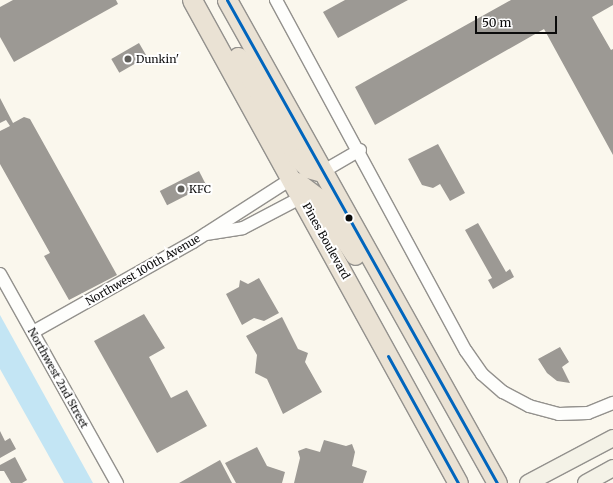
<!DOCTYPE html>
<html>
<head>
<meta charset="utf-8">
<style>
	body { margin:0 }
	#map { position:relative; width:613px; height:483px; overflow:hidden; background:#faf7ed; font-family:Merriweather,serif }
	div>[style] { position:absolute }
	.water>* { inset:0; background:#c3e5f4 }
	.building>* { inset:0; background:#9c9994; transform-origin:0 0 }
	.roads { filter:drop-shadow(1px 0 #93918d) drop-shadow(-1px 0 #93918d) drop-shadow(0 1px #93918d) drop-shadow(0 -1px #93918d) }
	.minor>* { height:12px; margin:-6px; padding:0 6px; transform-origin:6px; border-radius:6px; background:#fefefc }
	.secondary>* { height:16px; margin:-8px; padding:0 8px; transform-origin:8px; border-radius:8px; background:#f4f2e7 }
	.trunk>* { height:19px; margin:-9.5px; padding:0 9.5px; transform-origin:9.5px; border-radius:9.5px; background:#eae2d4 }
	.bus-1>* { height:3px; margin:-1.5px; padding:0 1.5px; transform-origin:1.5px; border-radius:1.5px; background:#0065bd }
	.dots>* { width:11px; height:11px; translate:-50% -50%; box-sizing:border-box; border:2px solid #fff; border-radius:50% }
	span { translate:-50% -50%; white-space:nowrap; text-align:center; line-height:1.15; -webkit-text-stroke:4px #fff; paint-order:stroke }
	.poi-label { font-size:11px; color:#0b0b0b }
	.left { translate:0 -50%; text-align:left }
	.street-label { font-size:11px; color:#0b0b0b }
	.scale { position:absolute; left:475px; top:16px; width:82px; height:18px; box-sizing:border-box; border:2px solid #0b0b0b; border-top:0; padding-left:5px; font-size:12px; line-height:14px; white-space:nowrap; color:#0b0b0b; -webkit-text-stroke:3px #fff; paint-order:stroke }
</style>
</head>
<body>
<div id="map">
	<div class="water">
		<i style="clip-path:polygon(0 315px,93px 483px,64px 483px,0 369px)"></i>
	</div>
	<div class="building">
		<i style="clip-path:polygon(13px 0,116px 0,118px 4px,14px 62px,0 37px,0 7px)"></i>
		<i style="clip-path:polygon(345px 0,408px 0,338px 38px,323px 12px)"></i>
		<i style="clip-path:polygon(511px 0,613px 0,613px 5px,592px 17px,611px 50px,613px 49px,613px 155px,544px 29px,375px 125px,355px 87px)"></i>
		<i style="left:139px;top:43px;width:16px;height:32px;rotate:60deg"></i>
		<i style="clip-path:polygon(0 98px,13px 123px,24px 117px,30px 119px,117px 275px,69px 300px,44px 256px,50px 253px,0 164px,0 131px,10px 126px,6px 120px,0 123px)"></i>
		<i style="clip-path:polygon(438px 144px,465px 193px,450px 201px,440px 184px,433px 188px,422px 185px,408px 159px)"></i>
		<i style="left:199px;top:171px;width:16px;height:44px;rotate:63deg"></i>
		<i style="clip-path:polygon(478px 223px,506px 272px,510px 269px,514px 277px,493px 289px,488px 280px,492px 278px,465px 230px)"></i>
		<i style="clip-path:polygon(259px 278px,279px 313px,264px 321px,254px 318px,242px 325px,226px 294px,239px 287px,240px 280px,248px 284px)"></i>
		<i style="clip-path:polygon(144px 314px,165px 348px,149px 357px,171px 398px,187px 390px,207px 426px,157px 453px,94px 341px)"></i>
		<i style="clip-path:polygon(282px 317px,298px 349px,308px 353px,305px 362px,322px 392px,283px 414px,267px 379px,255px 373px,257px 355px,246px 336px)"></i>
		<i style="clip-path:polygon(560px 347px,569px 362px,562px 367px,570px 383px,557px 381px,547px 373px,538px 359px)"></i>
		<i style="clip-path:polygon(0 431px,5px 441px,10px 438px,16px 449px,0 458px)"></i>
		<i style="clip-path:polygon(324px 440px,346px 446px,352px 444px,355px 452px,352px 466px,367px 471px,363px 483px,294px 483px,300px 458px,298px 451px,306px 448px,320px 452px)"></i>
		<i style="clip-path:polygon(257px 447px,267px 466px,285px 472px,282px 483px,236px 483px,225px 463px)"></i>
		<i style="clip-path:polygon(15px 457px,27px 480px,22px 483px,11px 483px,4px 471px,0 471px,0 465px)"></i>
		<i style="clip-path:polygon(220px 460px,232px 483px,179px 483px)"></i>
	</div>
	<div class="roads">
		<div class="minor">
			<i style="left:276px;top:0;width:399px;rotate:61.6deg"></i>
			<i style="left:466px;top:351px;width:28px;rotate:55deg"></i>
			<i style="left:482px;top:374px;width:28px;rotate:41deg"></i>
			<i style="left:503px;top:392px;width:30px;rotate:28deg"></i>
			<i style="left:529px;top:406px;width:31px;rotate:15deg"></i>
			<i style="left:559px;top:414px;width:29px;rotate:-2deg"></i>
			<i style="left:588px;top:413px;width:27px;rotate:-22deg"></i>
			<i style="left:322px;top:172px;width:44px;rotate:-30.1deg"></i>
			<i style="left:206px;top:234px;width:37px;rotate:-9deg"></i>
			<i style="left:243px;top:228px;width:67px;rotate:-27.7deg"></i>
			<i style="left:0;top:274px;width:240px;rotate:60.8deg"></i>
			<i style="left:33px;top:332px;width:184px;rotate:-29.4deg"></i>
			<i style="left:193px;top:242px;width:117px;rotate:-32.7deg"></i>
		</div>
		<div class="secondary">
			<i style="left:528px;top:483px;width:96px;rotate:-27.9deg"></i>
			<i style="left:586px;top:483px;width:31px;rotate:-29deg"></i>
		</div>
		<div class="trunk">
			<i style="left:192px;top:0;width:551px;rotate:61.16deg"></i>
			<i style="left:227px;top:0;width:553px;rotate:60.79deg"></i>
			<i style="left:238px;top:57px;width:117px;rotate:59.3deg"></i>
			<i style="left:298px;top:158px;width:14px;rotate:45deg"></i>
			<i style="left:308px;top:168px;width:15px;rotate:16deg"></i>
			<i style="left:297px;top:182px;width:25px;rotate:37deg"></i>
			<i style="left:317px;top:197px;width:69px;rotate:56.8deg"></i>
		</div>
	</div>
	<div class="bus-1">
		<i style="left:227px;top:0;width:553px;rotate:60.79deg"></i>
		<i style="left:388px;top:356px;width:145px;rotate:61.1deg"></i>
	</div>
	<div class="dots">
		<i style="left:128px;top:59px;background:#5f5e5a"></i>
		<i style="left:181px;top:189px;background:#5f5e5a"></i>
		<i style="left:349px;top:218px;background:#0b0b0b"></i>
	</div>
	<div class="poi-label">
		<span class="left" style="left:136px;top:59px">Dunkin'</span>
		<span class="left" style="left:189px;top:189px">KFC</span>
	</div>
	<div class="street-label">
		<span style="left:326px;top:241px;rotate:61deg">Pines Boulevard</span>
		<span style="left:143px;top:270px;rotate:-30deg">Northwest 100th Avenue</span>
		<span style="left:58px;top:378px;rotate:61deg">Northwest 2nd Street</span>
	</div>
	<div class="scale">50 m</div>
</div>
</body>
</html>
